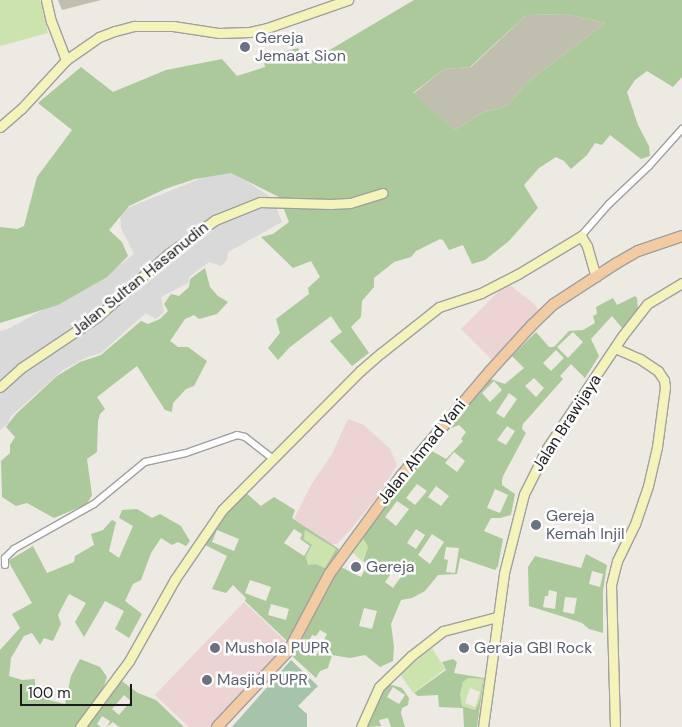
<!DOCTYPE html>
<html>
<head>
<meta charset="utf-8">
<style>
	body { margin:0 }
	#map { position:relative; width:682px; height:727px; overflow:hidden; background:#ede9e3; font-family:"DM Sans",sans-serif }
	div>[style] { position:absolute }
	.residential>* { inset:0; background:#dad9d9 }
	.commercial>* { inset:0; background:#ecd3d4 }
	.construction>* { inset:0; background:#c0bfaf }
	.grass>* { inset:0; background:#cbe3ad }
	.forest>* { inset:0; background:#abc99b }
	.cemetery>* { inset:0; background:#a6c4a9 }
	.roads { filter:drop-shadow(1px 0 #a0a0a0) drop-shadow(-1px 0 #a0a0a0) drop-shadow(0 1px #a0a0a0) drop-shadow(0 -1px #a0a0a0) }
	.street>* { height:6px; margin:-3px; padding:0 3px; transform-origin:3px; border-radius:3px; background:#fff }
	.secondary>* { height:9px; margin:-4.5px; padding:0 4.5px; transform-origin:4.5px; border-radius:4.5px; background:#f3f3ba }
	.primary>* { height:10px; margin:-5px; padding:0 5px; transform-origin:5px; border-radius:5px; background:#f3cba2 }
	.dots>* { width:14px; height:14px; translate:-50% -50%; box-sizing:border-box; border:2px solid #fff; border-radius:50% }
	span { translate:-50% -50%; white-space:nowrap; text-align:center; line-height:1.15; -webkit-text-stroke:5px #fff; paint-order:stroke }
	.worship-label { font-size:16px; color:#5b616d }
	.left { translate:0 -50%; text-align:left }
	.street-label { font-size:16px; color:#1c1c1c }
	.scale { position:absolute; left:20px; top:684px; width:112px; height:22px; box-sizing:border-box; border:2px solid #1c1c1c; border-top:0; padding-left:6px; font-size:15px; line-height:18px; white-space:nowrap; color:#1c1c1c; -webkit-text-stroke:4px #fff; paint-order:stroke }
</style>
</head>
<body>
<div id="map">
	<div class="residential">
		<i style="clip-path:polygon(227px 168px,273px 199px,282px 222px,228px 252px,227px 260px,221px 266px,209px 262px,189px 277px,188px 283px,161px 297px,164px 312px,156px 319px,146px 313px,101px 353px,87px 357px,63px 370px,10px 417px,9px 423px,0 430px,0 331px,8px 329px,106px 275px,134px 254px,121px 228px,120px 211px)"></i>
	</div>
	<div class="commercial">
		<i style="clip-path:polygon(507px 283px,534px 304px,539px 311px,492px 360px,461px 329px)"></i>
		<i style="clip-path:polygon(348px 419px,364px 425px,390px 449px,397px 465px,380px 493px,351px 529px,337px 544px,331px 544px,294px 519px,311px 485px,332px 454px)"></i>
		<i style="clip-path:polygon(244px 602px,287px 643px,210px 727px,189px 727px,155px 695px)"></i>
	</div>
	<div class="construction">
		<i style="clip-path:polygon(58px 0,101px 0,62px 10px)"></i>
		<i style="clip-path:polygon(565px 14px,605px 23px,524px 85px,509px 105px,482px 113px,455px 130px,413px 94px,444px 69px,471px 67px,526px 15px)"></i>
	</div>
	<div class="grass">
		<i style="clip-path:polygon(0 0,40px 0,48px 33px,0 46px)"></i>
		<i style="clip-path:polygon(305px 530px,336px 549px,325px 568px,316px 564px,308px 566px,306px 556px,312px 545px,304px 539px)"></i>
		<i style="clip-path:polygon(361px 536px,368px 547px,362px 561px,351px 551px)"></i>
		<i style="clip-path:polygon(432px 648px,445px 669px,413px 693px,400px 674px)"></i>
		<i style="clip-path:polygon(evenodd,468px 678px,483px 679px,479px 702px,475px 710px,462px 706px,460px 694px,463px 682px,468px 678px,470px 688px,480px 692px,475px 707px,465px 703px,470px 688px)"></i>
	</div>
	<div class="forest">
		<i style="clip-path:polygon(evenodd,414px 0,682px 0,682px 77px,673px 87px,647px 71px,635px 80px,627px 92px,638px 125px,649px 146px,650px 156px,641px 159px,610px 135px,602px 145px,595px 143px,587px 155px,571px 169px,564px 161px,556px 157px,539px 168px,524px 185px,538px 208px,509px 241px,485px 260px,472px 264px,463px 245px,449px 250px,443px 240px,440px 239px,416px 251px,411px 257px,394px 262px,374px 278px,374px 287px,362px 301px,361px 317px,351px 327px,369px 353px,352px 366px,330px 341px,342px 332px,331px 316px,290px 347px,278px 360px,268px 348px,280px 333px,276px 319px,309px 294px,308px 288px,320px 277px,311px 261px,293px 268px,261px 237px,273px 234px,289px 222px,279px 197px,231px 173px,195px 179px,165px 189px,129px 206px,109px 230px,122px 242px,128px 256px,107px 277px,58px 305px,0 323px,0 227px,17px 229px,24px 226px,37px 177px,72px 130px,38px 103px,81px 67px,113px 92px,166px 70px,222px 59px,237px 76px,265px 67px,263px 57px,298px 48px,306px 64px,414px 0,565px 14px,605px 23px,524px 85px,509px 105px,482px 113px,455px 130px,413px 93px,444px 69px,470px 67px,526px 15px,565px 14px)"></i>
		<i style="clip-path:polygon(205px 268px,210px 287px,218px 296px,228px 302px,217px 314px,199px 319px,194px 315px,185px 319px,170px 341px,178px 347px,188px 347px,207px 361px,194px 386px,186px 389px,173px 403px,172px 412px,165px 410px,137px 366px,97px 397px,105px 409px,100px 414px,98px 421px,97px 452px,87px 459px,92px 495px,87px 504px,54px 518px,27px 503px,16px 506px,2px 497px,1px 461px,10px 453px,10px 445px,15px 437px,6px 427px,16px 414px,57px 376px,80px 362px,101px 355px,141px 321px,148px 324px,160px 319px,168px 311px,164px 304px,171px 294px,179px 296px,189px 287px,190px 279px)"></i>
		<i style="clip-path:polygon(evenodd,635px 296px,637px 298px,638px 309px,623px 329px,612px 316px,591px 339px,599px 356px,585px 378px,571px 364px,560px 376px,563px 379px,523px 424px,522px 429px,526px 433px,503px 476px,502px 481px,502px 485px,515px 494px,511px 515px,500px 518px,491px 518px,484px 531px,503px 539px,498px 566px,495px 570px,460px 558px,457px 574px,438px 575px,425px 591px,412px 598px,401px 600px,391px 624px,394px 647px,393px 661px,380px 667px,365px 655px,350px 658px,332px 655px,328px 668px,320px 671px,316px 678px,293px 657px,332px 579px,341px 567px,361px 577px,368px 564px,363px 561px,368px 547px,361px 535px,376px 515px,430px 450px,446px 459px,463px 441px,461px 439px,466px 432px,459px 425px,449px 429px,447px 426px,475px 393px,490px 379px,505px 384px,524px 368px,512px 356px,536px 332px,549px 347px,554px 347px,569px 331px,583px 330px,595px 323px,593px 316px,597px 314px,596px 307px,613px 298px,617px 305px,635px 296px,573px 332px,583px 342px,568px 358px,557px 347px,573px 332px,635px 296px,556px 350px,564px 358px,551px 371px,543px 363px,556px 350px,635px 296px,534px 378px,544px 388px,536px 397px,525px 386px,534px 378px,635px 296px,494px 381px,502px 390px,490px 402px,482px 393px,494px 381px,635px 296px,509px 393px,517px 399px,504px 418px,496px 413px,509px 393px,635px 296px,507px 426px,515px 431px,506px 445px,497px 440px,507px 426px,635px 296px,454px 452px,465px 461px,457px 472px,445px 463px,454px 452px,635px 296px,417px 484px,427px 491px,415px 505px,406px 498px,417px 484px,635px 296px,436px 486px,449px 496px,441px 506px,428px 497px,436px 486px,635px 296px,495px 489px,508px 495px,500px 513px,487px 508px,495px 489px,635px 296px,397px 501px,409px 509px,396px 526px,385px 517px,397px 501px,635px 296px,416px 529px,425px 535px,416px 549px,407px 543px,416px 529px,635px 296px,432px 534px,444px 542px,430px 564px,418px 555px,432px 534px,635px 296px,446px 547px,459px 548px,455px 573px,446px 572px,448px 560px,444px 559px,446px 547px,635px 296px,395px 568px,403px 574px,393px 588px,385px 582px,395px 568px,635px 296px,364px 608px,377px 611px,372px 629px,359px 626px,364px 608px,635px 296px,320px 630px,327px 634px,316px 656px,311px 654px,313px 643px,309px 641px,312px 635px,316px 636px,320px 630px)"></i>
		<i style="clip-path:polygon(evenodd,245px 492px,261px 506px,274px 497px,295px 510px,292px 518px,339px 549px,287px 641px,245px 601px,246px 598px,233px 585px,226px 593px,212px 589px,227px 556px,203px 544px,245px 492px,294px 529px,302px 534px,300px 539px,310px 546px,304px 556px,284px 543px,294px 529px,245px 492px,217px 530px,239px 539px,234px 551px,212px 542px,217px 530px,245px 492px,305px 530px,336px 549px,325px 568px,316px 564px,308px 565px,306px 556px,312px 545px,304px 539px,305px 530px,245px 492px,250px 580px,271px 587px,266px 601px,245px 593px,250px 580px,245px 492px,271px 604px,289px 609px,286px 620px,268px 615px,271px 604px)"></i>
		<i style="clip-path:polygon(137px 509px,152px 518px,160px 514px,181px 526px,190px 541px,186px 546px,178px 542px,172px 545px,161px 538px,151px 553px,141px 580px,133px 584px,125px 601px,142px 614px,129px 638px,115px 629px,124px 611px,105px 601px,84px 637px,75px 622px,86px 603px,69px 594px,58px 615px,61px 624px,53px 641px,44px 638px,40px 645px,32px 633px,24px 636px,11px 658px,9px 676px,22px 680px,35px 679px,35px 694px,49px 700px,65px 704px,71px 676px,80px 659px,100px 667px,107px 677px,102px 692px,76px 727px,0 727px,0 650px,20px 628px,12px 614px,32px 603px,8px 561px,33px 546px,47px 573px,74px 562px,75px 556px,94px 545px,91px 534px,103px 530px,112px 520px,116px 522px,109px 551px,119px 558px,133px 526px,119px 518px,122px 510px)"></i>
		<i style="clip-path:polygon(evenodd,586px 554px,607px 565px,603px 591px,603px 633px,589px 629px,582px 623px,564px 617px,529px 606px,528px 567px,535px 556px,581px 568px,586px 554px,592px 571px,603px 574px,600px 587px,589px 584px,592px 571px,586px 554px,549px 590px,557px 592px,555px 609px,543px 607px,545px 596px,548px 596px,549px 590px,586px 554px,565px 597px,577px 598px,574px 614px,563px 612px,565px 597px)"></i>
		<i style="clip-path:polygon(evenodd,453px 659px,457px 662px,454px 673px,484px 678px,477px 727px,464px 727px,463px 708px,439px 707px,438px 695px,418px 696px,414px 693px,446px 670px,442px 662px,453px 659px,468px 678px,483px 679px,479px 702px,475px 710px,462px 706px,460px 694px,463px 682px,468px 678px)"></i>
		<i style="clip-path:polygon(evenodd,119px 679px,138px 693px,156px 700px,184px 727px,119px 727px,113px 722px,107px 727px,110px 721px,102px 716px,97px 724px,101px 727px,85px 727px,119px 679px,124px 695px,131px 701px,119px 715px,112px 709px,124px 695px)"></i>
		<i style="clip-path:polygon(evenodd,392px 685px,402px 688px,409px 698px,408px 705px,402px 708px,401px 713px,405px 727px,391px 727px,388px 718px,379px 720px,381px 726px,367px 727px,372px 704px,385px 686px,392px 685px,393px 687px,405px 695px,399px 704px,387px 697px,393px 687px)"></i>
	</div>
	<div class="cemetery">
		<i style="clip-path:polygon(291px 660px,318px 686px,298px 706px,307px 714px,307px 727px,232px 727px)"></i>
	</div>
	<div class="roads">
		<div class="street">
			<i style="left:581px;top:236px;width:43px;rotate:-48.8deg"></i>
			<i style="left:609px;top:204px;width:55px;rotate:-43.5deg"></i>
			<i style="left:649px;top:166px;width:50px;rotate:-48.3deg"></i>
			<i style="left:5px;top:565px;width:7px;rotate:-90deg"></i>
			<i style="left:5px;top:558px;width:13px;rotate:-45deg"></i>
			<i style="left:14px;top:549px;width:92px;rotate:-29.4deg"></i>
			<i style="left:94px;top:504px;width:66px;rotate:-39.5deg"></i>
			<i style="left:145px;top:462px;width:42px;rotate:-12.4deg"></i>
			<i style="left:186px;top:453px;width:54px;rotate:-19.4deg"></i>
			<i style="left:237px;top:435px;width:8px;rotate:14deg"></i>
			<i style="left:245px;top:437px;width:36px;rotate:38deg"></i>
		</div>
		<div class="secondary">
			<i style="left:46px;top:0;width:22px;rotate:77deg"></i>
			<i style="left:51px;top:21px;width:42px;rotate:69deg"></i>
			<i style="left:0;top:127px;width:28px;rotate:-41deg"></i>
			<i style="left:21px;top:109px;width:67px;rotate:-47.4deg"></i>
			<i style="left:66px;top:60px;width:40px;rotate:-34.9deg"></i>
			<i style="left:99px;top:37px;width:17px;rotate:-21deg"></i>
			<i style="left:115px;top:31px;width:20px;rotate:-15deg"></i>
			<i style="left:134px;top:26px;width:39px"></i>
			<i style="left:173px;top:26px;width:47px;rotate:8.7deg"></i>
			<i style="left:219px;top:33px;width:31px;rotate:-2deg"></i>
			<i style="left:250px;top:32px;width:17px;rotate:-13deg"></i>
			<i style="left:267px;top:28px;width:86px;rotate:-19.1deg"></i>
			<i style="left:0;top:387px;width:28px;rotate:-42deg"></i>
			<i style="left:21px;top:368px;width:92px;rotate:-33.9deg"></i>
			<i style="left:97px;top:317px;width:95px;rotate:-41.6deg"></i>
			<i style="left:168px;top:254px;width:58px;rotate:-35.9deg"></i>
			<i style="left:215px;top:220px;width:48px;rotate:-21.8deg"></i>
			<i style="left:260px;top:202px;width:71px;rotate:1.6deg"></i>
			<i style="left:331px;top:204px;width:19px;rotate:-3deg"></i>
			<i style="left:350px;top:203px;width:34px;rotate:-17deg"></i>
			<i style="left:80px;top:727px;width:82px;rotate:-53.4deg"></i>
			<i style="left:129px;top:661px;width:94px;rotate:-60.7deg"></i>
			<i style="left:175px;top:579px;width:83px;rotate:-55.7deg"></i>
			<i style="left:222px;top:510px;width:196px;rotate:-45.2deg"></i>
			<i style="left:360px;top:371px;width:28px;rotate:-41deg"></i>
			<i style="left:381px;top:353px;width:74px;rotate:-38.4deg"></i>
			<i style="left:439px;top:307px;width:44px;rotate:-18.4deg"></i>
			<i style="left:481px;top:293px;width:42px;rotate:-27.2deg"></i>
			<i style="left:518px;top:274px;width:74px;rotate:-31.1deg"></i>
			<i style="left:581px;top:236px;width:12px;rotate:59deg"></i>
			<i style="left:587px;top:246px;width:32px;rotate:74deg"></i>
			<i style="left:361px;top:727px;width:44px;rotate:-65.8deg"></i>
			<i style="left:379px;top:687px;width:45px;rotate:-44.1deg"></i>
			<i style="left:411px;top:656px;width:41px;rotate:-38deg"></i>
			<i style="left:443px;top:631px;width:56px;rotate:-14.5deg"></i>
			<i style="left:483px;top:727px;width:155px;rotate:-82.2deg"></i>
			<i style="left:504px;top:573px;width:81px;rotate:-75.8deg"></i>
			<i style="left:524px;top:494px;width:51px;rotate:-63.4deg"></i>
			<i style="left:547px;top:448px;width:136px;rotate:-56.1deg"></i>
			<i style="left:623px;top:335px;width:39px;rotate:-52deg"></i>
			<i style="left:647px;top:304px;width:41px;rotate:-31deg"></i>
			<i style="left:615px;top:727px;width:142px;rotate:-91.6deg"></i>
			<i style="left:611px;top:585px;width:25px;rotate:-76deg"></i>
			<i style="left:617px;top:561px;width:41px;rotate:-64.1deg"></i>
			<i style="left:635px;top:524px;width:40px;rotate:-71.1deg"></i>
			<i style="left:648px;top:486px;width:40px;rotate:-77deg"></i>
			<i style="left:657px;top:447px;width:61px;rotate:-82.4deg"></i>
			<i style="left:665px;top:387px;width:7px;rotate:-98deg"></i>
			<i style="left:664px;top:380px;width:11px;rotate:-124deg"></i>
			<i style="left:658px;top:371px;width:22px;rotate:-146deg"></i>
			<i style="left:640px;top:359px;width:27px;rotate:-156deg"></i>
		</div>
		<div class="primary">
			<i style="left:217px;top:727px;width:105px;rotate:-46.9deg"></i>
			<i style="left:289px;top:650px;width:87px;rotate:-62deg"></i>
			<i style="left:330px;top:573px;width:120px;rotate:-53.8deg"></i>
			<i style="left:401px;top:476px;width:138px;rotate:-49.7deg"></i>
			<i style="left:490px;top:371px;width:62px;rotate:-47.6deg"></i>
			<i style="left:532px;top:325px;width:30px;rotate:-44deg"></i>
			<i style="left:554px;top:304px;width:75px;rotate:-33.1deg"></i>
			<i style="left:617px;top:263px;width:24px;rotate:-30deg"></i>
			<i style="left:638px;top:251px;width:46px;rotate:-18.8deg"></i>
		</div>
	</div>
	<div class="dots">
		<i style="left:245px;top:47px;background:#6b7280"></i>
		<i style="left:536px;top:525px;background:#6b7280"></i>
		<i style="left:356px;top:567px;background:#6b7280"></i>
		<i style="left:215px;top:648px;background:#6b7280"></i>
		<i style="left:464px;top:648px;background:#6b7280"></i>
		<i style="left:207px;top:680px;background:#6b7280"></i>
	</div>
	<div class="worship-label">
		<span class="left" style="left:255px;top:47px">Gereja<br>Jemaat Sion</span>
		<span class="left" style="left:546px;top:525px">Gereja<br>Kemah Injil</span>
		<span class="left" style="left:366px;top:567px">Gereja</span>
		<span class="left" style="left:225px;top:648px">Mushola PUPR</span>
		<span class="left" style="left:474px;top:648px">Geraja GBI Rock</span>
		<span class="left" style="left:217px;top:680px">Masjid PUPR</span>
	</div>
	<div class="street-label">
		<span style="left:140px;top:279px;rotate:-39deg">Jalan Sultan Hasanudin</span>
		<span style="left:567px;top:423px;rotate:-57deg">Jalan Brawijaya</span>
		<span style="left:422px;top:452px;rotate:-51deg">Jalan Ahmad Yani</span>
	</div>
	<div class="scale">100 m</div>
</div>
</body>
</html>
